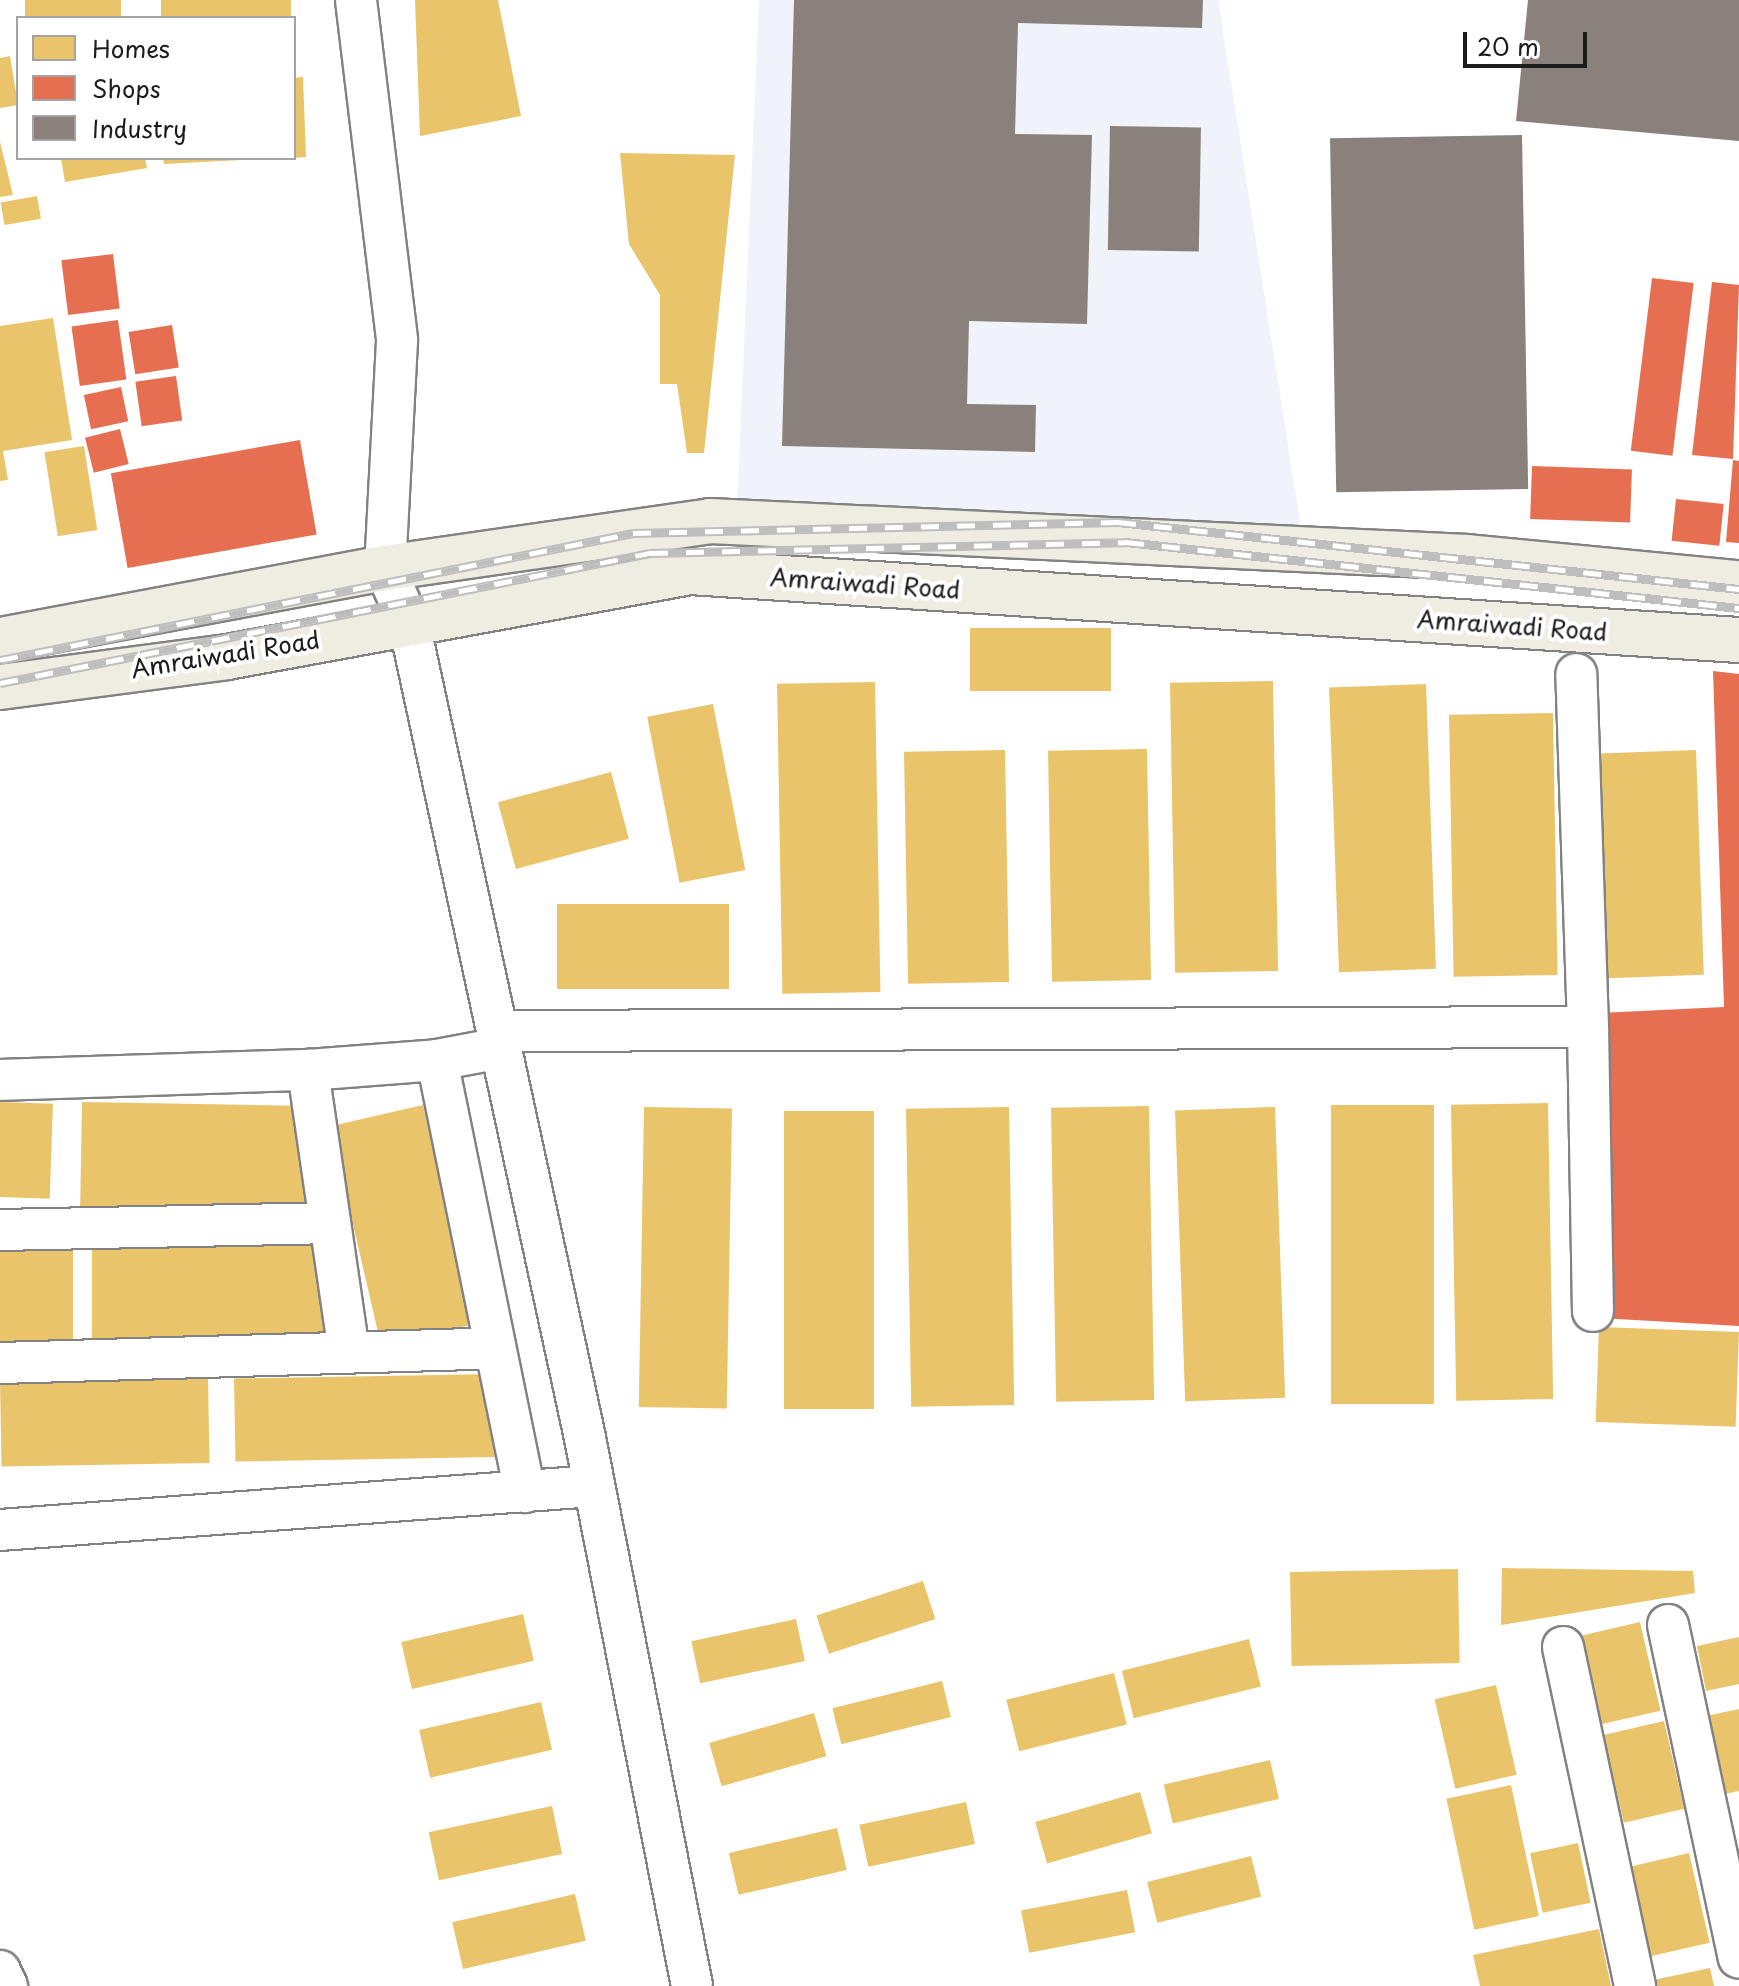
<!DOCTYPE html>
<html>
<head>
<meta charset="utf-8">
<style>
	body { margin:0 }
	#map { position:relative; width:1739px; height:1986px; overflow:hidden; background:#fff; font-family:"Playpen Sans",sans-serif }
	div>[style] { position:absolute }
	.built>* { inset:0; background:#f0f3f9 }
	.homes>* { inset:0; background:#e9c46a; transform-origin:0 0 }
	.shops>* { inset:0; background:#e76f51; transform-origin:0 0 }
	.industry>* { inset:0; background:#8a817c; transform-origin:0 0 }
	.roads { filter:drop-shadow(2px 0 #828282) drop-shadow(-2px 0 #828282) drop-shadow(0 2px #828282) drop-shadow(0 -2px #828282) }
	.minor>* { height:40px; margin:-20px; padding:0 20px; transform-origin:20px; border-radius:20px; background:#fff }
	.major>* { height:44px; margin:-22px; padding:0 22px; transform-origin:22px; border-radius:22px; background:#efece1 }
	.rail>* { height:9px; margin-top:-4.5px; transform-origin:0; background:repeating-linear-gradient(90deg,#fff 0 18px,#bebebe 0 36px); box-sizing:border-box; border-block:2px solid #bebebe }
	span { translate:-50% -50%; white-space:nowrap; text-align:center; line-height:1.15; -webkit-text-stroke:8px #fff; paint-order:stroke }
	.street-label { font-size:24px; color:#1c1c1c }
	.legend { position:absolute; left:16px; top:16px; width:280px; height:144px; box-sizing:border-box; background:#fff; border:2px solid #a4a4a4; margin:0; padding:10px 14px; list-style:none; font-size:24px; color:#1c1c1c }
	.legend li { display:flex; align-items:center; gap:16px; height:40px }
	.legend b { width:40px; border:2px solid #a4a4a4 }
	.scale { position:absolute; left:1463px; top:32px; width:124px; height:36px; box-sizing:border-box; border:4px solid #1c1c1c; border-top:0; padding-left:10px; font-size:24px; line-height:28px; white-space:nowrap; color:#1c1c1c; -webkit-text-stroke:6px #fff; paint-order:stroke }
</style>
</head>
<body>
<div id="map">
	<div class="built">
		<i style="clip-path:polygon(759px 0,1218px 0,1301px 528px,737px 507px)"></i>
	</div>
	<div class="homes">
		<i style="left:25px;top:0;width:96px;height:18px"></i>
		<i style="left:161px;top:0;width:130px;height:18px"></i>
		<i style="clip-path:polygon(415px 0,498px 0,521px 116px,420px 136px)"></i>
		<i style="clip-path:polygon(10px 56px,18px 105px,0 108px,0 58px)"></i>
		<i style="clip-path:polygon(303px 77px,306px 157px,294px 158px,294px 78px)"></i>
		<i style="clip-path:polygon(0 142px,13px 195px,0 197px)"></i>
		<i style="clip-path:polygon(620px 153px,735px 155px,704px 453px,687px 453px,677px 384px,660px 384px,660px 295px,629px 244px)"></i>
		<i style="clip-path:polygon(61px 158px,145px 158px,147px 168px,65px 182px)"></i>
		<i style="clip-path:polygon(163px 158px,241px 158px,241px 160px,164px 164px)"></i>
		<i style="left:37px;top:196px;width:23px;height:37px;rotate:80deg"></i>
		<i style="clip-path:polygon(53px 318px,72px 440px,3px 451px,8px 480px,0 481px,0 326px)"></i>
		<i style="left:84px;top:446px;width:85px;height:40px;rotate:81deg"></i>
		<i style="left:970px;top:628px;width:141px;height:63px"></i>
		<i style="left:1273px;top:681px;width:290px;height:103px;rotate:89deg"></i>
		<i style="left:875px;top:682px;width:310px;height:98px;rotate:89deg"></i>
		<i style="left:1426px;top:684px;width:285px;height:97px;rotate:88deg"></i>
		<i style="left:713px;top:704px;width:169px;height:67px;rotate:79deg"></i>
		<i style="left:1553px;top:713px;width:262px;height:104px;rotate:89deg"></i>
		<i style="left:1147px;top:749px;width:231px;height:99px;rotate:89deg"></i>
		<i style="left:1005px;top:750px;width:232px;height:101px;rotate:89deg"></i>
		<i style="left:1696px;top:750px;width:225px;height:97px;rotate:88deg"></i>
		<i style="left:611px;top:772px;width:69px;height:117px;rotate:75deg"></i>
		<i style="left:557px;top:904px;width:172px;height:85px"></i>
		<i style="left:0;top:1102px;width:53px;height:95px;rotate:2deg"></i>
		<i style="left:82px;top:1102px;width:227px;height:108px;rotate:1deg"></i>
		<i style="left:1548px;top:1103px;width:296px;height:97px;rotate:89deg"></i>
		<i style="left:423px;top:1105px;width:225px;height:95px;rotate:77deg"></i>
		<i style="left:1434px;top:1105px;width:299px;height:103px;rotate:90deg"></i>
		<i style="left:1149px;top:1106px;width:294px;height:98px;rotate:89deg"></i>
		<i style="left:644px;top:1107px;width:88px;height:300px;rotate:1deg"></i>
		<i style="left:1009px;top:1107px;width:298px;height:103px;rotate:89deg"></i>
		<i style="left:1275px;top:1107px;width:291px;height:100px;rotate:88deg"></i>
		<i style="left:784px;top:1111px;width:90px;height:298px"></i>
		<i style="left:0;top:1242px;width:73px;height:102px"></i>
		<i style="left:329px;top:1246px;width:93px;height:237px;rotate:90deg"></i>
		<i style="left:1599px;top:1327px;width:140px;height:95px;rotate:2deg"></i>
		<i style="left:494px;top:1374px;width:83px;height:260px;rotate:89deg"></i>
		<i style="left:208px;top:1377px;width:86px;height:208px;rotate:89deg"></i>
		<i style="clip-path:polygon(1502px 1568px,1693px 1571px,1695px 1593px,1501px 1625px)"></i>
		<i style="left:1458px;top:1569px;width:94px;height:168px;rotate:89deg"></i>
		<i style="left:923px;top:1581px;width:40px;height:112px;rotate:72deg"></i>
		<i style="left:523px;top:1614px;width:48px;height:125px;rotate:77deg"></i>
		<i style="left:796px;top:1619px;width:43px;height:107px;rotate:78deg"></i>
		<i style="left:1640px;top:1622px;width:91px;height:63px;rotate:77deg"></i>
		<i style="clip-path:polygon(1739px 1637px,1739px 1684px,1706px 1691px,1697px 1646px)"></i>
		<i style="left:1249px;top:1639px;width:49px;height:131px;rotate:76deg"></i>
		<i style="left:1114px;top:1673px;width:53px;height:111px;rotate:76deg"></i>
		<i style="left:942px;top:1681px;width:37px;height:113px;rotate:76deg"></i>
		<i style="left:1496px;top:1685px;width:92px;height:63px;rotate:77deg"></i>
		<i style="left:541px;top:1702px;width:49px;height:125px;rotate:77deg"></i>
		<i style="clip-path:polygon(1739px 1709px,1739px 1791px,1724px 1794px,1706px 1716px)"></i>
		<i style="left:814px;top:1713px;width:45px;height:109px;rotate:74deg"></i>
		<i style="left:1664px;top:1721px;width:90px;height:62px;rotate:77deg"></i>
		<i style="left:1270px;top:1760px;width:40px;height:109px;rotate:77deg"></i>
		<i style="left:1511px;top:1785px;width:134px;height:66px;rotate:78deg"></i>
		<i style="left:1140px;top:1792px;width:43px;height:109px;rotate:74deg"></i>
		<i style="left:966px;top:1802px;width:43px;height:109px;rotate:78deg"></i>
		<i style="left:552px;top:1806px;width:49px;height:126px;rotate:78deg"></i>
		<i style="left:837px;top:1828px;width:43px;height:111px;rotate:77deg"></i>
		<i style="left:1578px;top:1843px;width:61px;height:49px;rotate:78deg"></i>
		<i style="left:1689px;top:1853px;width:92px;height:63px;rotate:77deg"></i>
		<i style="left:1251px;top:1856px;width:42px;height:107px;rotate:76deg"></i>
		<i style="left:1127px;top:1890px;width:43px;height:108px;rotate:79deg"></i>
		<i style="left:575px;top:1894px;width:48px;height:126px;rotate:77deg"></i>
		<i style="clip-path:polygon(1599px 1929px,1611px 1986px,1480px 1986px,1473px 1955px)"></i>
		<i style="clip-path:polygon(1710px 1968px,1714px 1986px,1650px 1986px,1649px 1981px)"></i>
	</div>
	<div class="shops">
		<i style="left:113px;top:254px;width:55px;height:52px;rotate:83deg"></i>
		<i style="left:1652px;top:278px;width:42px;height:174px;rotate:7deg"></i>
		<i style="clip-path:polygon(1712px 282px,1739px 285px,1733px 459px,1692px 455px)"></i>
		<i style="left:118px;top:320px;width:60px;height:47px;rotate:82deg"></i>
		<i style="left:172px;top:325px;width:43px;height:44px;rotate:81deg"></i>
		<i style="left:176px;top:376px;width:45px;height:41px;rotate:82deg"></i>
		<i style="left:121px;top:387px;width:35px;height:38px;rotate:78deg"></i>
		<i style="left:120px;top:429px;width:36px;height:36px;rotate:76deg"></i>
		<i style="left:300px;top:440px;width:96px;height:192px;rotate:80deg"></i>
		<i style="clip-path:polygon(1733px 460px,1739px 461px,1739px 543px,1726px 542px)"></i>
		<i style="left:1532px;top:466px;width:100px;height:53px;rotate:2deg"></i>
		<i style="left:1676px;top:499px;width:48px;height:42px;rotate:6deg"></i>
		<i style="clip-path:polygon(1713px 671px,1739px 674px,1739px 1326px,1600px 1318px,1599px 1013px,1724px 1007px)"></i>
	</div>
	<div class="industry">
		<i style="clip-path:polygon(794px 0,1203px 0,1202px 28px,1018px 23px,1015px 134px,1092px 135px,1087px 324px,969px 321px,967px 404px,1036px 405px,1035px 452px,782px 446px)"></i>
		<i style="clip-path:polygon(1528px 0,1739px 0,1739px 141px,1516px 121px)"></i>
		<i style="left:1110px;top:126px;width:91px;height:124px;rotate:1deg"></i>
		<i style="left:1522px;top:135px;width:354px;height:192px;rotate:89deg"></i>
	</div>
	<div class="roads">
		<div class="minor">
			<i style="left:356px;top:0;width:343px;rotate:83.1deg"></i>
			<i style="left:397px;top:341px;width:227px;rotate:93deg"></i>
			<i style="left:385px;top:568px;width:60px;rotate:66.4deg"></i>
			<i style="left:409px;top:623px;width:834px;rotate:77.81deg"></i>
			<i style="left:585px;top:1438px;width:558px;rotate:78.95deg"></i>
			<i style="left:1588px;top:1027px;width:284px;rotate:89deg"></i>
			<i style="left:497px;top:1031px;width:1091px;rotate:-0.21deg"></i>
			<i style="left:1588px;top:1027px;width:353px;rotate:-91.9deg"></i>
			<i style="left:501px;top:1048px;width:65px;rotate:169.4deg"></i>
			<i style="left:437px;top:1060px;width:441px;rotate:78.5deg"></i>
			<i style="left:0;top:1080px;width:308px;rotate:-1.9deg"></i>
			<i style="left:0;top:1230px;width:330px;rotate:-1.2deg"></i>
			<i style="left:349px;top:1352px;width:285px;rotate:-98.3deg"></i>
			<i style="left:308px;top:1070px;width:129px;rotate:-4.4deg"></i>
			<i style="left:0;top:1363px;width:495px;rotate:-1.7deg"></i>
			<i style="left:0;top:1530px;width:596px;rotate:-4.24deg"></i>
			<i style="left:1668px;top:1625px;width:340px;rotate:78deg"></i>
			<i style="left:1563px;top:1647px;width:347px;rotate:78deg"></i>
			<i style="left:0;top:1971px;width:17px;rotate:65deg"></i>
		</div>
		<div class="major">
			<i style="left:0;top:640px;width:392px;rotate:-10.6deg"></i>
			<i style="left:385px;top:568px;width:328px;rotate:-8.2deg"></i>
			<i style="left:710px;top:521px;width:758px;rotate:2.72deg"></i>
			<i style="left:1467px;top:557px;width:273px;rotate:5.5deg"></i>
			<i style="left:0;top:687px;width:229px;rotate:-7.5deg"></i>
			<i style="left:227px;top:657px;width:471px;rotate:-10.4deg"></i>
			<i style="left:690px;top:572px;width:1051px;rotate:3.71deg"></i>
		</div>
	</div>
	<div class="rail">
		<i style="left:0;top:660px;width:646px;rotate:-11.34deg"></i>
		<i style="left:633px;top:533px;width:485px;rotate:-1.3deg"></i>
		<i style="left:1118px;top:522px;width:625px;rotate:6.16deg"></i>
		<i style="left:0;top:683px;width:663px;rotate:-11.31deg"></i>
		<i style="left:650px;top:553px;width:476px;rotate:-1.3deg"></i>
		<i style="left:1126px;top:542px;width:617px;rotate:6.15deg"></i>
	</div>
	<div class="street-label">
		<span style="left:865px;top:583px;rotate:4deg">Amraiwadi Road</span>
		<span style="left:1512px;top:625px;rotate:4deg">Amraiwadi Road</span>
		<span style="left:225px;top:654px;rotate:-9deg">Amraiwadi Road</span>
	</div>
	<ul class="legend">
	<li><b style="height:22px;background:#e9c46a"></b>Homes</li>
	<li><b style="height:22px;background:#e76f51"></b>Shops</li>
	<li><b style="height:22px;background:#8a817c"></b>Industry</li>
	</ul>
	<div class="scale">20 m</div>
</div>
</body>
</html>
